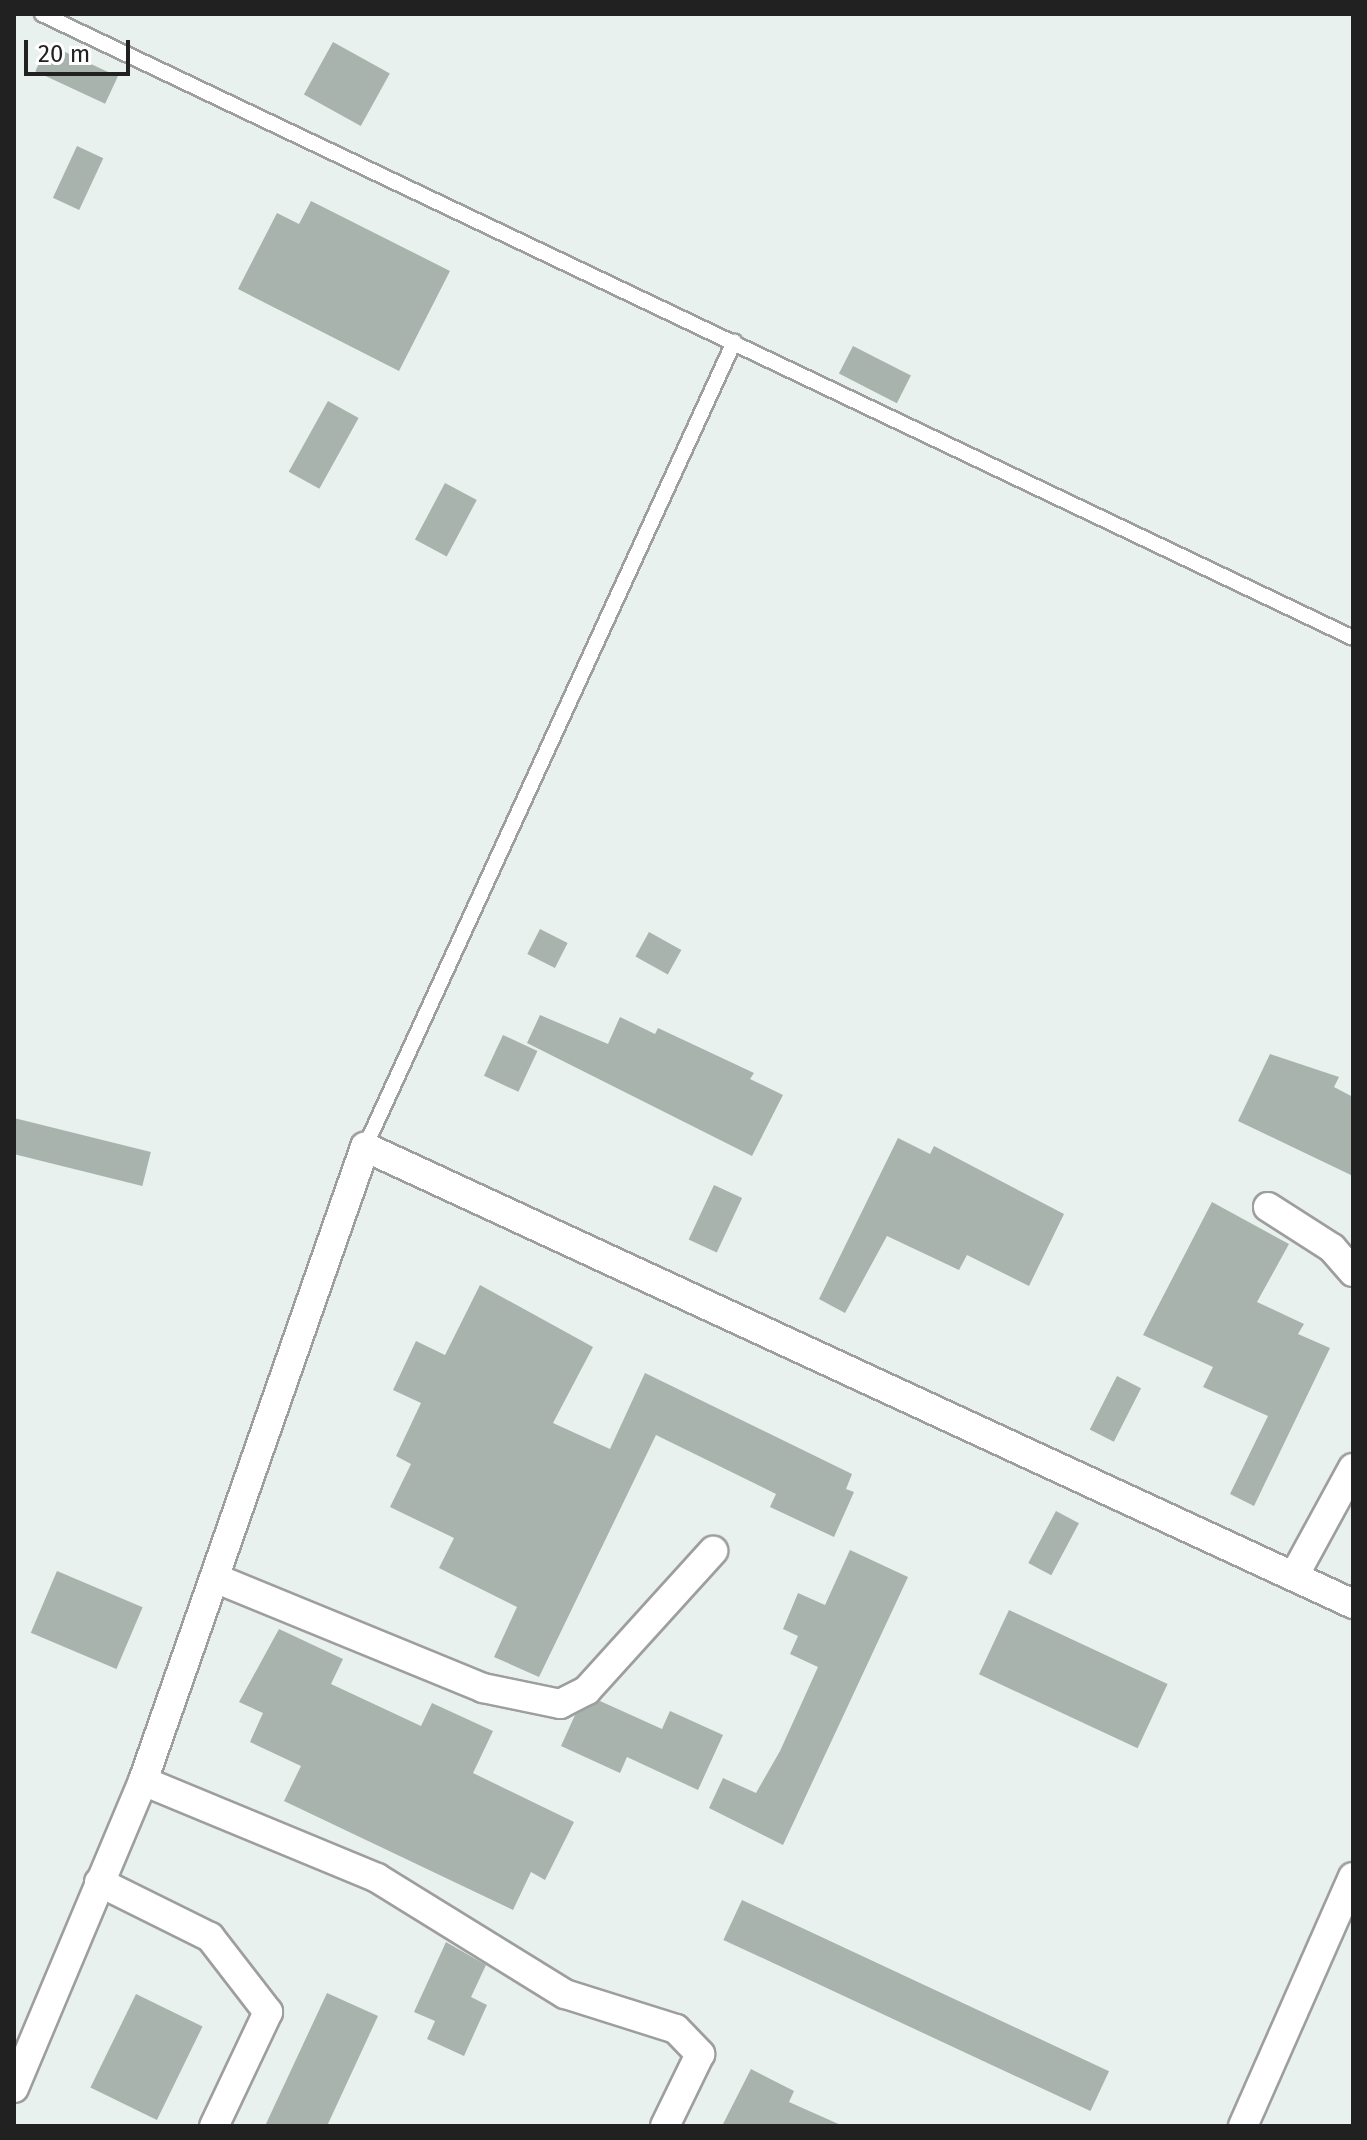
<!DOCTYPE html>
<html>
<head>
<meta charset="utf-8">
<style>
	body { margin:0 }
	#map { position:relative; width:1367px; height:2140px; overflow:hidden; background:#e8f1ee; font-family:"Fira Sans",sans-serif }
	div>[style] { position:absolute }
	.building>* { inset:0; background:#a7b3ac; transform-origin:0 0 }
	.roads { filter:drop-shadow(2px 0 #9e9e9e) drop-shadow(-2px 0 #9e9e9e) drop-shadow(0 2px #9e9e9e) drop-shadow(0 -2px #9e9e9e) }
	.lane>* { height:14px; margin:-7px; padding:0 7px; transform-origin:7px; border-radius:7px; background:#fff }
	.street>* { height:28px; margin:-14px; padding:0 14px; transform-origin:14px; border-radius:14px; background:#fff }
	span { translate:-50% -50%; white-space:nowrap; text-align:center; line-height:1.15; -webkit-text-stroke:7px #fff; paint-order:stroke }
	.frame { position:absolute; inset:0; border:16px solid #212121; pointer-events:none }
	.scale { position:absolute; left:24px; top:40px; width:106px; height:36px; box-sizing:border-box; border:4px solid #212121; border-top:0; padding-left:10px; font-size:24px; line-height:28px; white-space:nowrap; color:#212121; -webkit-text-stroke:6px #fff; paint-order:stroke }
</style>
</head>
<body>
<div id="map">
	<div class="building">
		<i style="left:333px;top:42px;width:65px;height:60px;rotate:29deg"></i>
		<i style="left:48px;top:44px;width:77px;height:30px;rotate:25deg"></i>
		<i style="left:77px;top:146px;width:29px;height:57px;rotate:25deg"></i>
		<i style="clip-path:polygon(311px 201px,450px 271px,399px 371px,238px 289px,277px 213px,299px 224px)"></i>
		<i style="left:853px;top:346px;width:65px;height:31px;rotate:27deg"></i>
		<i style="left:328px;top:401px;width:35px;height:81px;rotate:29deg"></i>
		<i style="left:445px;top:483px;width:36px;height:64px;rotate:28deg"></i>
		<i style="left:540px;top:929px;width:31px;height:28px;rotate:27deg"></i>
		<i style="left:649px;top:932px;width:37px;height:28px;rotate:29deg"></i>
		<i style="clip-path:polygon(540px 1015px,608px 1044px,620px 1017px,655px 1034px,658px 1028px,754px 1073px,750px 1079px,783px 1095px,752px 1156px,527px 1043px)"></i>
		<i style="left:503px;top:1035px;width:38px;height:45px;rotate:25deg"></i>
		<i style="clip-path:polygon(1270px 1054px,1339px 1077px,1334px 1087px,1353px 1097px,1353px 1176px,1238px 1121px)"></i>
		<i style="left:14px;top:1118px;width:141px;height:35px;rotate:14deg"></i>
		<i style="clip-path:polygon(898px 1138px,930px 1154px,934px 1146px,1064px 1214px,1029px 1286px,967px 1255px,959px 1270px,887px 1236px,845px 1313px,819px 1299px)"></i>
		<i style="left:714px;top:1185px;width:31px;height:60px;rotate:25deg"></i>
		<i style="clip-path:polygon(1212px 1202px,1289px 1244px,1257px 1302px,1304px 1324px,1298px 1334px,1330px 1348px,1254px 1506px,1230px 1494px,1268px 1416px,1203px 1387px,1213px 1367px,1143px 1335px)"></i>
		<i style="clip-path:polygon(480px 1285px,593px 1347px,553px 1423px,610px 1449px,645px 1373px,852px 1474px,846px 1489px,854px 1492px,834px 1537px,770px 1507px,776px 1494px,656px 1435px,539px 1677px,494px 1657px,517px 1607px,439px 1568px,454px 1538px,390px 1507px,411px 1464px,396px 1456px,421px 1403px,393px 1390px,416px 1341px,445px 1355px)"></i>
		<i style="left:1117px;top:1376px;width:27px;height:60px;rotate:27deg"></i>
		<i style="left:1056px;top:1511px;width:26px;height:59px;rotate:28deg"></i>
		<i style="clip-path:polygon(850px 1550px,908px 1577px,783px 1845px,709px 1808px,723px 1778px,756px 1793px,780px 1751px,818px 1667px,790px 1654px,798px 1636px,783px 1629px,798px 1593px,825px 1605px)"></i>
		<i style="left:57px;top:1571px;width:93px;height:67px;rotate:23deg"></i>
		<i style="left:1009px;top:1610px;width:175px;height:71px;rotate:25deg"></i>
		<i style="clip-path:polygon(279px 1629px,343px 1659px,331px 1684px,421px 1726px,432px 1703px,493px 1731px,473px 1773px,574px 1822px,545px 1880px,531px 1872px,513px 1910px,284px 1801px,301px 1766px,250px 1742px,263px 1713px,239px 1702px)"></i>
		<i style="clip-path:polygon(600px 1701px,662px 1729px,670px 1711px,723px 1735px,698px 1790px,627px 1757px,620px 1773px,561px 1746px,575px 1715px)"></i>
		<i style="left:742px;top:1900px;width:405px;height:44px;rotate:25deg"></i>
		<i style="clip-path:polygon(446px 1942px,486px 1965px,471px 1997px,487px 2005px,464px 2056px,427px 2039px,435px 2021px,414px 2012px)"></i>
		<i style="clip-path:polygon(327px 1993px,378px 2016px,327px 2126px,265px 2126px)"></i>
		<i style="left:136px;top:1994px;width:74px;height:104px;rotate:26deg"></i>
		<i style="clip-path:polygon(751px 2069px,794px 2091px,789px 2102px,843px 2126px,722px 2126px)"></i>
	</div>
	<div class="roads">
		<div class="lane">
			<i style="left:42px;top:14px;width:1452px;rotate:25.45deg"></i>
			<i style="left:365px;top:1147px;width:886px;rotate:-65.37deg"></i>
		</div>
		<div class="street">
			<i style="left:1268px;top:1207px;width:76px;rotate:32.6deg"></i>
			<i style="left:1332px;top:1248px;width:32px;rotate:49deg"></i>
			<i style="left:1294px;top:1576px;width:123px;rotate:-61.4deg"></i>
			<i style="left:215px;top:1578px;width:290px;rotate:22.3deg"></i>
			<i style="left:483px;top:1688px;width:79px;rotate:11.7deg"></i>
			<i style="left:560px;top:1704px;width:30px;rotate:-27deg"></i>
			<i style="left:587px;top:1690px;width:188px;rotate:-47.8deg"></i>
			<i style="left:143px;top:1781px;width:253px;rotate:22.5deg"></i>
			<i style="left:377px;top:1878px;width:221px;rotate:31.7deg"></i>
			<i style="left:565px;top:1994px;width:116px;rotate:17.5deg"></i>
			<i style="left:676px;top:2029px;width:35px;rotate:46deg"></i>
			<i style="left:700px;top:2054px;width:80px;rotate:115.9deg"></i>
			<i style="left:99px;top:1882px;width:124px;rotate:26.4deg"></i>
			<i style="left:210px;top:1937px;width:95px;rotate:52.3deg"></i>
			<i style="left:268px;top:2012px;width:126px;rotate:115.3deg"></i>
			<i style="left:14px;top:2088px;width:333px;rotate:-67.2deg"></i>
			<i style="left:143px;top:1781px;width:672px;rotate:-70.7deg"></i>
			<i style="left:365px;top:1147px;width:1089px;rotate:24.82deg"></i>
			<i style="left:1243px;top:2126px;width:272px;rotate:-66.2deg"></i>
		</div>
	</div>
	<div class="frame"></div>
	<div class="scale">20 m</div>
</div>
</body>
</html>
